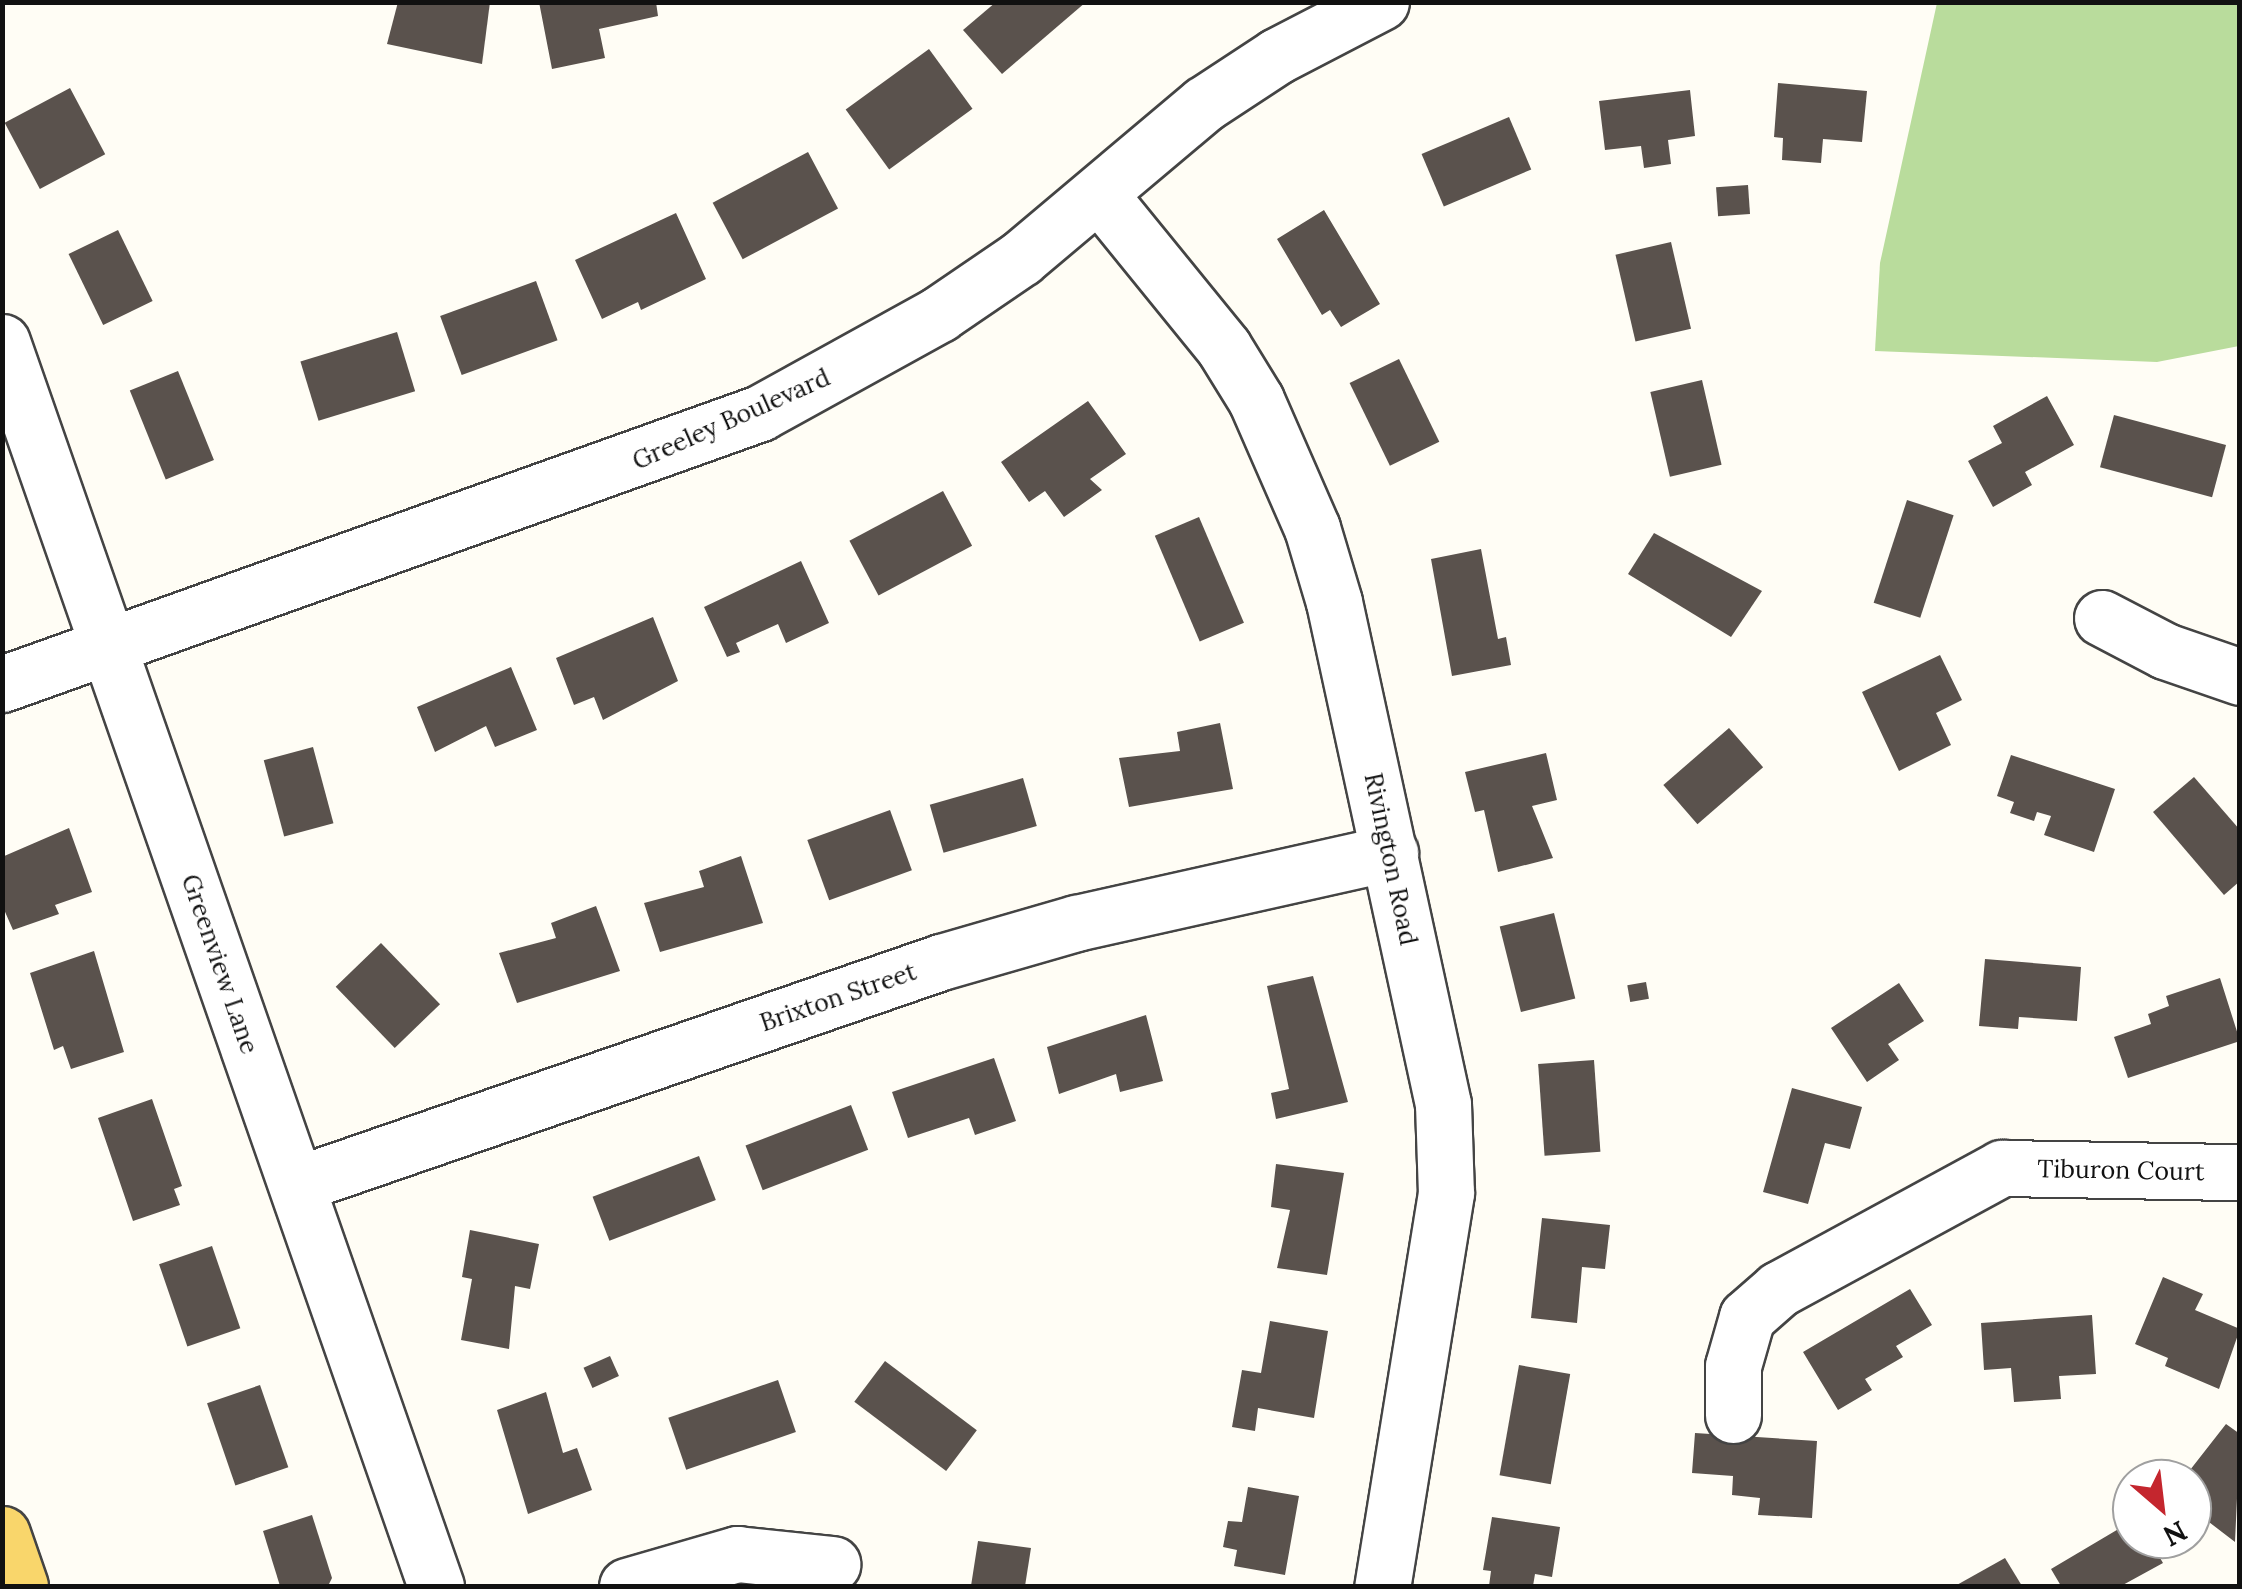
<!DOCTYPE html>
<html>
<head>
<meta charset="utf-8">
<style>
	body { margin:0 }
	#map { position:relative; width:2242px; height:1589px; overflow:hidden; background:#fffdf5; font-family:Lora,serif }
	div>[style] { position:absolute }
	.forest>* { inset:0; background:#b9dc9c }
	.building>* { inset:0; background:#5a524d; transform-origin:0 0 }
	.roads { filter:drop-shadow(2px 0 #444) drop-shadow(-2px 0 #444) drop-shadow(0 2px #444) drop-shadow(0 -2px #444) }
	.minor>* { height:55px; margin:-27.5px; padding:0 27.5px; transform-origin:27.5px; border-radius:27.5px; background:#fff }
	.major>* { height:55px; margin:-27.5px; padding:0 27.5px; transform-origin:27.5px; border-radius:27.5px; background:#f9d66b }
	span { translate:-50% -50%; white-space:nowrap; text-align:center; line-height:1.15; -webkit-text-stroke:10px #fff; paint-order:stroke }
	.street-label { font-size:25px; color:#111 }
	.frame { position:absolute; inset:0; border:5px solid #111; pointer-events:none }
	.north { position:absolute; left:2112px; top:1459px; width:100px; height:100px; box-sizing:border-box; background:#fff; border:2px solid #a0a0a0; border-radius:50%; rotate:152deg; font-size:28px; font-weight:700; line-height:40px; text-align:center; color:#111 }
	.north::after { content:''; display:block; margin:auto; width:35px; height:45px; background:#c4262e; clip-path:polygon(50% 0,100% 100%,50% 72%,0 100%) }
</style>
</head>
<body>
<div id="map">
	<div class="forest">
		<i style="clip-path:polygon(1937px 3px,2239px 3px,2239px 346px,2157px 362px,1875px 351px,1880px 263px)"></i>
	</div>
	<div class="building">
		<i style="clip-path:polygon(398px 2px,490px 2px,482px 64px,387px 44px)"></i>
		<i style="clip-path:polygon(539px 2px,656px 2px,658px 16px,599px 29px,605px 58px,552px 69px)"></i>
		<i style="clip-path:polygon(996px 2px,1086px 2px,1002px 74px,963px 30px)"></i>
		<i style="left:929px;top:49px;width:74px;height:103px;rotate:54deg"></i>
		<i style="clip-path:polygon(1778px 83px,1867px 91px,1862px 142px,1823px 139px,1821px 163px,1782px 160px,1783px 138px,1774px 137px)"></i>
		<i style="left:70px;top:88px;width:75px;height:74px;rotate:62deg"></i>
		<i style="clip-path:polygon(1690px 90px,1695px 136px,1668px 140px,1671px 164px,1644px 168px,1641px 146px,1605px 150px,1599px 101px)"></i>
		<i style="left:1509px;top:117px;width:57px;height:95px;rotate:67deg"></i>
		<i style="left:808px;top:152px;width:64px;height:108px;rotate:62deg"></i>
		<i style="left:1748px;top:185px;width:29px;height:32px;rotate:86deg"></i>
		<i style="clip-path:polygon(1324px 210px,1380px 304px,1341px 327px,1330px 310px,1322px 315px,1277px 239px)"></i>
		<i style="clip-path:polygon(676px 213px,706px 279px,641px 310px,638px 302px,602px 319px,575px 260px)"></i>
		<i style="left:118px;top:230px;width:79px;height:55px;rotate:64deg"></i>
		<i style="left:1671px;top:242px;width:89px;height:57px;rotate:77deg"></i>
		<i style="left:536px;top:281px;width:63px;height:102px;rotate:70deg"></i>
		<i style="left:397px;top:332px;width:62px;height:101px;rotate:73deg"></i>
		<i style="left:1399px;top:359px;width:92px;height:55px;rotate:64deg"></i>
		<i style="left:178px;top:371px;width:96px;height:52px;rotate:68deg"></i>
		<i style="left:1702px;top:380px;width:87px;height:53px;rotate:77deg"></i>
		<i style="clip-path:polygon(2047px 396px,2074px 445px,2025px 472px,2032px 485px,1993px 507px,1968px 461px,2002px 443px,1993px 426px)"></i>
		<i style="clip-path:polygon(1088px 401px,1126px 454px,1090px 479px,1102px 490px,1064px 517px,1045px 491px,1029px 502px,1001px 462px)"></i>
		<i style="left:2114px;top:415px;width:116px;height:54px;rotate:15deg"></i>
		<i style="left:943px;top:491px;width:62px;height:106px;rotate:62deg"></i>
		<i style="left:1907px;top:500px;width:49px;height:108px;rotate:18deg"></i>
		<i style="left:1199px;top:517px;width:115px;height:48px;rotate:67deg"></i>
		<i style="clip-path:polygon(1654px 533px,1762px 591px,1731px 637px,1628px 574px)"></i>
		<i style="clip-path:polygon(1481px 549px,1498px 639px,1506px 637px,1511px 665px,1452px 676px,1431px 559px)"></i>
		<i style="clip-path:polygon(801px 561px,829px 623px,786px 643px,778px 624px,736px 643px,740px 652px,727px 657px,704px 607px)"></i>
		<i style="clip-path:polygon(653px 617px,678px 681px,603px 720px,594px 697px,574px 705px,556px 658px)"></i>
		<i style="clip-path:polygon(1940px 655px,1962px 700px,1936px 713px,1951px 745px,1899px 771px,1862px 692px)"></i>
		<i style="clip-path:polygon(511px 667px,537px 730px,495px 747px,486px 726px,435px 752px,417px 707px)"></i>
		<i style="clip-path:polygon(1220px 723px,1233px 789px,1129px 807px,1119px 758px,1180px 751px,1177px 732px)"></i>
		<i style="left:1729px;top:728px;width:52px;height:87px;rotate:49deg"></i>
		<i style="left:313px;top:747px;width:79px;height:51px;rotate:75deg"></i>
		<i style="clip-path:polygon(1546px 753px,1557px 800px,1532px 806px,1553px 858px,1498px 872px,1484px 810px,1475px 812px,1465px 772px)"></i>
		<i style="clip-path:polygon(2011px 755px,2115px 789px,2094px 852px,2044px 835px,2051px 816px,2037px 812px,2034px 821px,2010px 813px,2014px 802px,1997px 796px)"></i>
		<i style="clip-path:polygon(2194px 777px,2240px 830px,2240px 881px,2224px 895px,2153px 812px)"></i>
		<i style="left:1023px;top:778px;width:50px;height:97px;rotate:74deg"></i>
		<i style="left:890px;top:810px;width:64px;height:88px;rotate:70deg"></i>
		<i style="clip-path:polygon(69px 828px,92px 892px,55px 905px,59px 914px,13px 930px,2px 905px,2px 857px)"></i>
		<i style="clip-path:polygon(741px 856px,763px 923px,660px 952px,644px 903px,704px 887px,699px 871px)"></i>
		<i style="clip-path:polygon(596px 906px,620px 971px,517px 1003px,499px 953px,556px 938px,551px 923px)"></i>
		<i style="left:1554px;top:913px;width:88px;height:56px;rotate:76deg"></i>
		<i style="left:381px;top:943px;width:85px;height:63px;rotate:46deg"></i>
		<i style="clip-path:polygon(94px 951px,124px 1052px,71px 1069px,63px 1046px,54px 1050px,30px 973px)"></i>
		<i style="clip-path:polygon(1985px 959px,2081px 967px,2077px 1021px,2019px 1017px,2018px 1029px,1979px 1026px)"></i>
		<i style="clip-path:polygon(1313px 976px,1348px 1102px,1276px 1119px,1271px 1093px,1289px 1089px,1267px 986px)"></i>
		<i style="clip-path:polygon(2220px 978px,2240px 1041px,2128px 1078px,2114px 1037px,2151px 1024px,2148px 1014px,2169px 1006px,2166px 996px)"></i>
		<i style="left:1646px;top:982px;width:17px;height:19px;rotate:80deg"></i>
		<i style="clip-path:polygon(1899px 983px,1924px 1021px,1888px 1044px,1899px 1060px,1867px 1082px,1831px 1028px)"></i>
		<i style="clip-path:polygon(1146px 1015px,1163px 1081px,1120px 1092px,1116px 1074px,1059px 1094px,1047px 1047px)"></i>
		<i style="clip-path:polygon(994px 1058px,1016px 1121px,975px 1135px,969px 1118px,908px 1138px,892px 1092px)"></i>
		<i style="left:1594px;top:1060px;width:92px;height:56px;rotate:86deg"></i>
		<i style="clip-path:polygon(1792px 1088px,1862px 1107px,1850px 1149px,1825px 1143px,1808px 1204px,1763px 1192px)"></i>
		<i style="clip-path:polygon(152px 1099px,182px 1186px,174px 1189px,180px 1205px,133px 1221px,98px 1118px)"></i>
		<i style="left:851px;top:1105px;width:48px;height:113px;rotate:69deg"></i>
		<i style="left:699px;top:1156px;width:47px;height:114px;rotate:69deg"></i>
		<i style="clip-path:polygon(1276px 1164px,1344px 1173px,1327px 1275px,1277px 1268px,1290px 1210px,1271px 1207px)"></i>
		<i style="clip-path:polygon(1542px 1218px,1610px 1225px,1605px 1269px,1582px 1267px,1577px 1323px,1531px 1318px)"></i>
		<i style="clip-path:polygon(470px 1230px,539px 1244px,530px 1289px,515px 1286px,509px 1349px,461px 1340px,472px 1279px,462px 1277px)"></i>
		<i style="left:212px;top:1246px;width:87px;height:56px;rotate:71deg"></i>
		<i style="clip-path:polygon(2163px 1277px,2203px 1294px,2195px 1310px,2240px 1329px,2219px 1389px,2165px 1366px,2168px 1358px,2135px 1344px)"></i>
		<i style="clip-path:polygon(1910px 1289px,1932px 1325px,1896px 1346px,1903px 1357px,1865px 1379px,1872px 1390px,1838px 1410px,1803px 1352px)"></i>
		<i style="clip-path:polygon(2092px 1315px,2096px 1374px,2059px 1376px,2061px 1399px,2014px 1402px,2011px 1368px,1984px 1370px,1981px 1323px)"></i>
		<i style="clip-path:polygon(1270px 1321px,1328px 1331px,1314px 1418px,1258px 1408px,1255px 1431px,1232px 1427px,1242px 1370px,1261px 1373px)"></i>
		<i style="left:610px;top:1356px;width:22px;height:29px;rotate:66deg"></i>
		<i style="left:885px;top:1361px;width:115px;height:51px;rotate:37deg"></i>
		<i style="left:1519px;top:1365px;width:52px;height:112px;rotate:10deg"></i>
		<i style="left:778px;top:1380px;width:55px;height:116px;rotate:71deg"></i>
		<i style="left:260px;top:1385px;width:87px;height:56px;rotate:71deg"></i>
		<i style="clip-path:polygon(546px 1392px,563px 1453px,577px 1448px,592px 1490px,528px 1514px,497px 1410px)"></i>
		<i style="clip-path:polygon(2226px 1424px,2240px 1434px,2235px 1542px,2192px 1509px,2192px 1479px,2183px 1479px)"></i>
		<i style="clip-path:polygon(1695px 1433px,1817px 1441px,1812px 1518px,1758px 1515px,1760px 1498px,1732px 1495px,1733px 1476px,1692px 1473px)"></i>
		<i style="clip-path:polygon(1248px 1487px,1299px 1496px,1285px 1575px,1234px 1566px,1237px 1550px,1223px 1547px,1228px 1521px,1242px 1522px)"></i>
		<i style="clip-path:polygon(312px 1515px,332px 1578px,328px 1586px,280px 1586px,263px 1531px)"></i>
		<i style="clip-path:polygon(1492px 1517px,1560px 1527px,1552px 1577px,1535px 1574px,1533px 1586px,1489px 1586px,1491px 1571px,1483px 1570px)"></i>
		<i style="clip-path:polygon(2132px 1521px,2132px 1539px,2149px 1539px,2163px 1563px,2121px 1586px,2061px 1586px,2051px 1569px)"></i>
		<i style="clip-path:polygon(978px 1541px,1031px 1548px,1025px 1586px,971px 1586px)"></i>
		<i style="clip-path:polygon(2005px 1558px,2022px 1586px,1955px 1586px)"></i>
	</div>
	<div class="roads">
		<div class="minor">
			<i style="left:1099px;top:194px;width:198px;rotate:50.9deg"></i>
			<i style="left:1224px;top:348px;width:61px;rotate:58.4deg"></i>
			<i style="left:1256px;top:400px;width:140px;rotate:66.4deg"></i>
			<i style="left:1312px;top:528px;width:77px;rotate:73.4deg"></i>
			<i style="left:1334px;top:602px;width:514px;rotate:77.75deg"></i>
			<i style="left:1443px;top:1104px;width:89px;rotate:88.1deg"></i>
			<i style="left:1446px;top:1193px;width:398px;rotate:99.2deg"></i>
			<i style="left:2px;top:342px;width:1318px;rotate:70.77deg"></i>
			<i style="left:2102px;top:618px;width:71px;rotate:27.6deg"></i>
			<i style="left:2165px;top:651px;width:79px;rotate:19.1deg"></i>
			<i style="left:2px;top:684px;width:805px;rotate:-19.67deg"></i>
			<i style="left:760px;top:413px;width:205px;rotate:-28.9deg"></i>
			<i style="left:939px;top:314px;width:99px;rotate:-34.3deg"></i>
			<i style="left:1021px;top:258px;width:239px;rotate:-40.1deg"></i>
			<i style="left:1204px;top:104px;width:87px;rotate:-33.3deg"></i>
			<i style="left:1277px;top:56px;width:117px;rotate:-27.4deg"></i>
			<i style="left:298px;top:1184px;width:680px;rotate:-19.05deg"></i>
			<i style="left:941px;top:962px;width:141px;rotate:-16.1deg"></i>
			<i style="left:1076px;top:923px;width:322px;rotate:-12.6deg"></i>
			<i style="left:1733px;top:1415px;width:49px;rotate:-90deg"></i>
			<i style="left:1733px;top:1366px;width:51px;rotate:-74.1deg"></i>
			<i style="left:1747px;top:1317px;width:43px;rotate:-41.2deg"></i>
			<i style="left:1779px;top:1289px;width:254px;rotate:-28.5deg"></i>
			<i style="left:2002px;top:1168px;width:238px;rotate:1deg"></i>
			<i style="left:627px;top:1586px;width:115px;rotate:-16.2deg"></i>
			<i style="left:737px;top:1554px;width:96px;rotate:6deg"></i>
		</div>
		<div class="major">
			<i style="left:2px;top:1534px;width:55px;rotate:70.9deg"></i>
		</div>
	</div>
	<div class="street-label">
		<span style="left:731px;top:419px;rotate:-24deg">Greeley Boulevard</span>
		<span style="left:1391px;top:859px;rotate:78deg">Rivington Road</span>
		<span style="left:220px;top:964px;rotate:71deg">Greenview Lane</span>
		<span style="left:838px;top:997px;rotate:-19deg">Brixton Street</span>
		<span style="left:2121px;top:1170px;rotate:1deg">Tiburon Court</span>
	</div>
	<div class="frame"></div>
	<div class="north">N</div>
</div>
</body>
</html>
